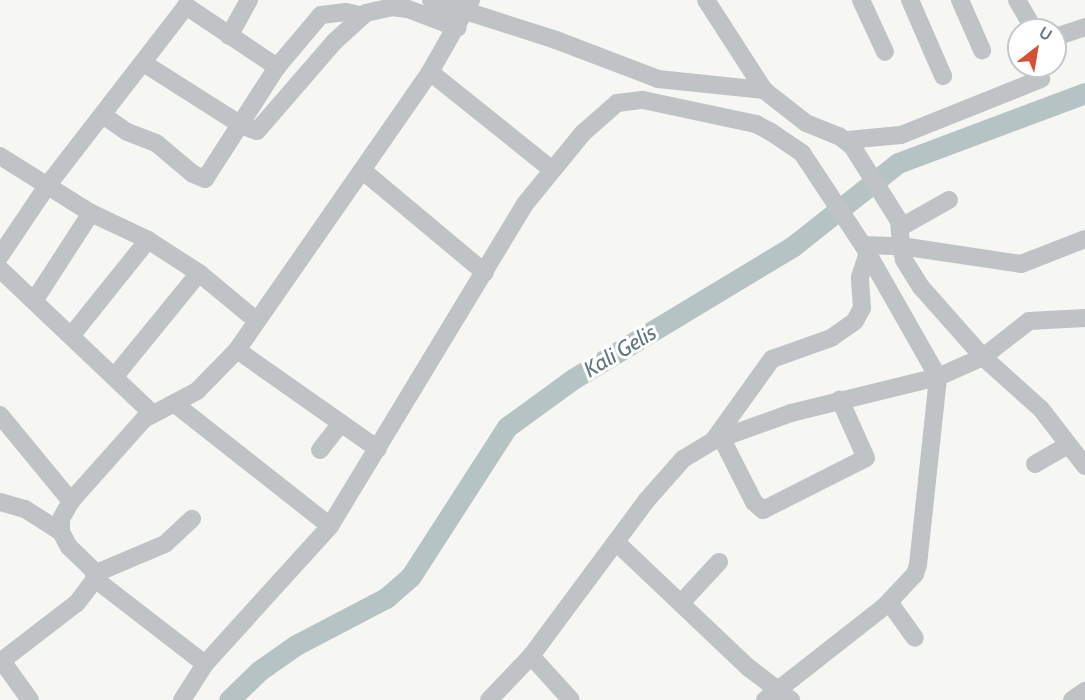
<!DOCTYPE html>
<html>
<head>
<meta charset="utf-8">
<style>
	body { margin:0 }
	#map { position:relative; width:1085px; height:700px; overflow:hidden; background:#f6f6f3; font-family:Cabin,sans-serif }
	div>[style] { position:absolute }
	.river>* { height:21px; margin:-10.5px; padding:0 10.5px; transform-origin:10.5px; border-radius:10.5px; background:#b6c3c5 }
	.minor>* { height:18px; margin:-9px; padding:0 9px; transform-origin:9px; border-radius:9px; background:#bfc3c6 }
	span { translate:-50% -50%; white-space:nowrap; text-align:center; line-height:1.15; -webkit-text-stroke:6px #fff; paint-order:stroke }
	.water-label { font-size:22px; color:#63787e; font-style:italic }
	.north { position:absolute; left:1007px; top:18px; width:60px; height:60px; box-sizing:border-box; background:#fff; border:2px solid #c2c9cd; border-radius:50%; rotate:31deg; font-size:16px; font-weight:700; line-height:24px; text-align:center; color:#677782 }
	.north::after { content:''; display:block; margin:auto; width:21px; height:27px; background:#d65033; clip-path:polygon(50% 0,100% 100%,50% 72%,0 100%) }
</style>
</head>
<body>
<div id="map">
	<div class="river">
		<i style="left:229px;top:700px;width:42px;rotate:-44deg"></i>
		<i style="left:259px;top:671px;width:45px;rotate:-35.1deg"></i>
		<i style="left:296px;top:645px;width:102px;rotate:-27.6deg"></i>
		<i style="left:386px;top:598px;width:33px;rotate:-41deg"></i>
		<i style="left:411px;top:576px;width:177px;rotate:-57.2deg"></i>
		<i style="left:507px;top:427px;width:82px;rotate:-36deg"></i>
		<i style="left:573px;top:379px;width:256px;rotate:-31.1deg"></i>
		<i style="left:792px;top:247px;width:135px;rotate:-38.4deg"></i>
		<i style="left:898px;top:163px;width:200px;rotate:-20.5deg"></i>
	</div>
	<div class="minor">
		<i style="left:431px;top:0;width:131px;rotate:17.7deg"></i>
		<i style="left:556px;top:40px;width:109px;rotate:20.9deg"></i>
		<i style="left:658px;top:79px;width:107px;rotate:5.9deg"></i>
		<i style="left:706px;top:0;width:107px;rotate:57.2deg"></i>
		<i style="left:764px;top:90px;width:53px;rotate:38.2deg"></i>
		<i style="left:806px;top:123px;width:35px;rotate:22deg"></i>
		<i style="left:839px;top:136px;width:16px;rotate:38deg"></i>
		<i style="left:852px;top:146px;width:89px;rotate:57.9deg"></i>
		<i style="left:899px;top:221px;width:25px;rotate:85deg"></i>
		<i style="left:901px;top:246px;width:121px;rotate:8.5deg"></i>
		<i style="left:1021px;top:264px;width:69px;rotate:-21.3deg"></i>
		<i style="left:861px;top:0;width:57px;rotate:65.2deg"></i>
		<i style="left:910px;top:0;width:83px;rotate:66.5deg"></i>
		<i style="left:960px;top:0;width:55px;rotate:66.3deg"></i>
		<i style="left:1017px;top:0;width:34px;rotate:60deg"></i>
		<i style="left:229px;top:36px;width:41px;rotate:-60.9deg"></i>
		<i style="left:1055px;top:37px;width:32px;rotate:-18deg"></i>
		<i style="left:145px;top:64px;width:114px;rotate:32.4deg"></i>
		<i style="left:241px;top:125px;width:17px;rotate:21deg"></i>
		<i style="left:257px;top:131px;width:118px;rotate:-49.1deg"></i>
		<i style="left:334px;top:42px;width:43px;rotate:-42.2deg"></i>
		<i style="left:366px;top:13px;width:26px;rotate:-13deg"></i>
		<i style="left:391px;top:7px;width:17px;rotate:7deg"></i>
		<i style="left:408px;top:9px;width:53px;rotate:20.8deg"></i>
		<i style="left:277px;top:67px;width:68px;rotate:-49.8deg"></i>
		<i style="left:321px;top:15px;width:25px;rotate:-7deg"></i>
		<i style="left:346px;top:12px;width:17px;rotate:13deg"></i>
		<i style="left:430px;top:72px;width:155px;rotate:38.7deg"></i>
		<i style="left:847px;top:140px;width:54px;rotate:-5.3deg"></i>
		<i style="left:901px;top:135px;width:151px;rotate:-21.8deg"></i>
		<i style="left:0;top:156px;width:107px;rotate:32.1deg"></i>
		<i style="left:91px;top:213px;width:63px;rotate:25.3deg"></i>
		<i style="left:148px;top:240px;width:61px;rotate:32.9deg"></i>
		<i style="left:199px;top:273px;width:75px;rotate:39.6deg"></i>
		<i style="left:362px;top:170px;width:160px;rotate:39.9deg"></i>
		<i style="left:901px;top:227px;width:55px;rotate:-29.4deg"></i>
		<i style="left:0;top:256px;width:84px;rotate:-56.1deg"></i>
		<i style="left:47px;top:186px;width:227px;rotate:-52.3deg"></i>
		<i style="left:186px;top:6px;width:110px;rotate:33.8deg"></i>
		<i style="left:277px;top:67px;width:133px;rotate:122.7deg"></i>
		<i style="left:205px;top:179px;width:13px;rotate:-157deg"></i>
		<i style="left:193px;top:174px;width:48px;rotate:-140deg"></i>
		<i style="left:156px;top:143px;width:31px;rotate:-159deg"></i>
		<i style="left:127px;top:132px;width:28px;rotate:-145deg"></i>
		<i style="left:0;top:269px;width:209px;rotate:43.5deg"></i>
		<i style="left:34px;top:301px;width:105px;rotate:-57.1deg"></i>
		<i style="left:71px;top:336px;width:123px;rotate:-51.3deg"></i>
		<i style="left:237px;top:350px;width:172px;rotate:35.1deg"></i>
		<i style="left:115px;top:376px;width:133px;rotate:-50.8deg"></i>
		<i style="left:175px;top:404px;width:197px;rotate:38.2deg"></i>
		<i style="left:0;top:415px;width:112px;rotate:50.5deg"></i>
		<i style="left:722px;top:439px;width:71px;rotate:63.1deg"></i>
		<i style="left:754px;top:502px;width:12px;rotate:42deg"></i>
		<i style="left:763px;top:510px;width:115px;rotate:-26.8deg"></i>
		<i style="left:866px;top:458px;width:64px;rotate:-114.1deg"></i>
		<i style="left:713px;top:441px;width:101px;rotate:-54.3deg"></i>
		<i style="left:772px;top:359px;width:63px;rotate:-19.6deg"></i>
		<i style="left:831px;top:338px;width:29px;rotate:-35deg"></i>
		<i style="left:855px;top:321px;width:15px;rotate:-62deg"></i>
		<i style="left:862px;top:308px;width:31px;rotate:-94deg"></i>
		<i style="left:860px;top:277px;width:25px;rotate:-72deg"></i>
		<i style="left:320px;top:450px;width:34px;rotate:-52deg"></i>
		<i style="left:1035px;top:464px;width:38px;rotate:-30deg"></i>
		<i style="left:0;top:502px;width:26px;rotate:16deg"></i>
		<i style="left:25px;top:509px;width:43px;rotate:32.6deg"></i>
		<i style="left:616px;top:542px;width:183px;rotate:43.5deg"></i>
		<i style="left:749px;top:668px;width:53px;rotate:37.3deg"></i>
		<i style="left:94px;top:574px;width:77px;rotate:-22.9deg"></i>
		<i style="left:165px;top:544px;width:37px;rotate:-43deg"></i>
		<i style="left:95px;top:579px;width:139px;rotate:37.7deg"></i>
		<i style="left:889px;top:602px;width:44px;rotate:54.2deg"></i>
		<i style="left:681px;top:603px;width:56px;rotate:-47.2deg"></i>
		<i style="left:531px;top:656px;width:59px;rotate:47.7deg"></i>
		<i style="left:2px;top:661px;width:48px;rotate:54.3deg"></i>
		<i style="left:0;top:662px;width:97px;rotate:-37.5deg"></i>
		<i style="left:77px;top:603px;width:30px;rotate:-53deg"></i>
		<i style="left:95px;top:579px;width:9px;rotate:-103deg"></i>
		<i style="left:93px;top:570px;width:33px;rotate:-136deg"></i>
		<i style="left:69px;top:547px;width:17px;rotate:-118deg"></i>
		<i style="left:61px;top:532px;width:13px;rotate:-90deg"></i>
		<i style="left:61px;top:519px;width:21px;rotate:-61deg"></i>
		<i style="left:71px;top:501px;width:110px;rotate:-48.3deg"></i>
		<i style="left:144px;top:419px;width:60px;rotate:-27.8deg"></i>
		<i style="left:197px;top:391px;width:57px;rotate:-45.7deg"></i>
		<i style="left:237px;top:350px;width:338px;rotate:-55.2deg"></i>
		<i style="left:430px;top:72px;width:83px;rotate:-60.3deg"></i>
		<i style="left:182px;top:700px;width:43px;rotate:-57.4deg"></i>
		<i style="left:205px;top:664px;width:186px;rotate:-47.8deg"></i>
		<i style="left:330px;top:526px;width:376px;rotate:-58.8deg"></i>
		<i style="left:525px;top:204px;width:92px;rotate:-50.8deg"></i>
		<i style="left:583px;top:133px;width:45px;rotate:-41.4deg"></i>
		<i style="left:617px;top:103px;width:26px;rotate:-7deg"></i>
		<i style="left:643px;top:100px;width:116px;rotate:12deg"></i>
		<i style="left:756px;top:124px;width:17px;rotate:28deg"></i>
		<i style="left:771px;top:132px;width:37px;rotate:34deg"></i>
		<i style="left:802px;top:153px;width:110px;rotate:56.5deg"></i>
		<i style="left:863px;top:245px;width:38px;rotate:2deg"></i>
		<i style="left:901px;top:246px;width:14px;rotate:78deg"></i>
		<i style="left:904px;top:260px;width:32px;rotate:58deg"></i>
		<i style="left:921px;top:287px;width:94px;rotate:48.5deg"></i>
		<i style="left:983px;top:357px;width:58px;rotate:-38deg"></i>
		<i style="left:1029px;top:321px;width:56px;rotate:-3.1deg"></i>
		<i style="left:489px;top:700px;width:61px;rotate:-46.3deg"></i>
		<i style="left:531px;top:656px;width:193px;rotate:-53.4deg"></i>
		<i style="left:646px;top:501px;width:56px;rotate:-48.6deg"></i>
		<i style="left:683px;top:459px;width:35px;rotate:-31deg"></i>
		<i style="left:713px;top:441px;width:83px;rotate:-19.7deg"></i>
		<i style="left:791px;top:413px;width:151px;rotate:-13.8deg"></i>
		<i style="left:938px;top:377px;width:49px;rotate:-24deg"></i>
		<i style="left:983px;top:357px;width:78px;rotate:41.9deg"></i>
		<i style="left:1041px;top:409px;width:72px;rotate:52.3deg"></i>
		<i style="left:765px;top:700px;width:152px;rotate:-38.1deg"></i>
		<i style="left:885px;top:606px;width:44px;rotate:-46.8deg"></i>
		<i style="left:915px;top:574px;width:9px;rotate:-72deg"></i>
		<i style="left:918px;top:565px;width:189px;rotate:-83.9deg"></i>
		<i style="left:938px;top:377px;width:152px;rotate:-119.6deg"></i>
		<i style="left:1072px;top:700px;width:16px;rotate:-35deg"></i>
	</div>
	<div class="water-label">
		<span style="left:620px;top:351px;rotate:-31deg">Kali Gelis</span>
	</div>
	<div class="north">U</div>
</div>
</body>
</html>
